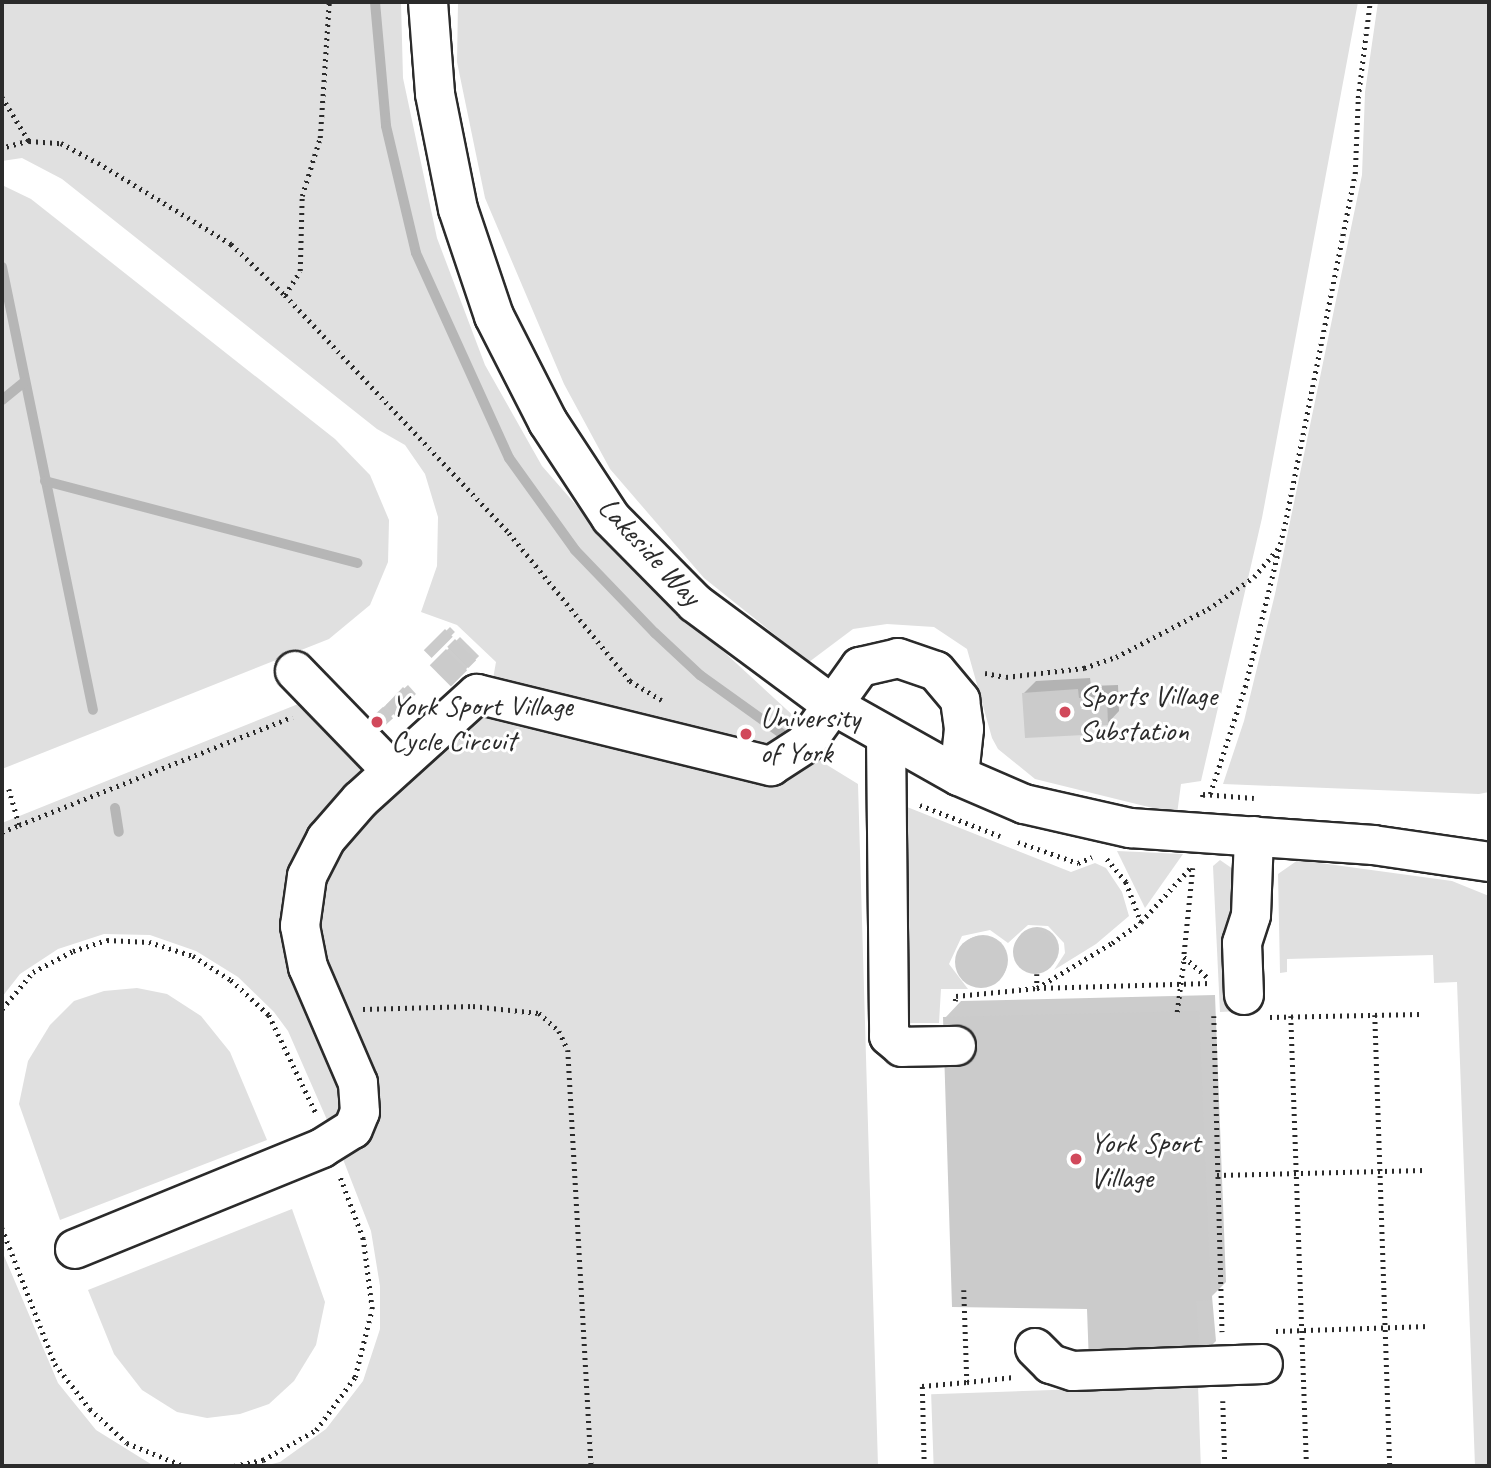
<!DOCTYPE html>
<html>
<head>
<meta charset="utf-8">
<style>
	body { margin:0 }
	#map { position:relative; width:1491px; height:1468px; overflow:hidden; background:#fff; font-family:Caveat,sans-serif }
	div>[style] { position:absolute }
	.green>* { inset:0; background:#e0e0e0; transform-origin:0 0 }
	.shadow>* { inset:0; background:#0003; transform-origin:0 0 }
	.round { border-radius:50% }
	.stream>* { height:10px; margin:-5px; padding:0 5px; transform-origin:5px; border-radius:5px; background:#b6b6b6 }
	.building>* { inset:0; background:#cbcbcb; transform-origin:0 0 }
	.path>* { height:4.5px; margin-top:-2.25px; transform-origin:0; background:repeating-linear-gradient(90deg,#2b2b2b 0 2px,transparent 0 7px) }
	.roads { filter:drop-shadow(2px 0 #2b2b2b) drop-shadow(-2px 0 #2b2b2b) drop-shadow(0 2px #2b2b2b) drop-shadow(0 -2px #2b2b2b) }
	.minor>* { height:38px; margin:-19px; padding:0 19px; transform-origin:19px; border-radius:19px; background:#fff }
	.dots>* { width:19px; height:19px; translate:-50% -50%; box-sizing:border-box; border:4px solid #fff; border-radius:50% }
	span { translate:-50% -50%; white-space:nowrap; text-align:center; line-height:1.15; -webkit-text-stroke:6px #fff; paint-order:stroke }
	.street-label { font-size:30px; color:#2b2b2b }
	.poi-label { font-size:30px; color:#2b2b2b }
	.left { translate:0 -50%; text-align:left }
	.frame { position:absolute; inset:0; border:4px solid #2b2b2b; pointer-events:none }
</style>
</head>
<body>
<div id="map">
	<div class="green">
		<i style="clip-path:polygon(2px 2px,401px 2px,403px 78px,437px 238px,485px 365px,542px 466px,624px 560px,798px 720px,778px 749px,491px 690px,496px 662px,457px 625px,421px 612px,437px 566px,438px 517px,425px 474px,405px 445px,377px 429px,62px 179px,22px 158px,2px 161px)"></i>
		<i style="clip-path:polygon(458px 2px,1358px 2px,1262px 518px,1201px 781px,1181px 784px,1177px 814px,1035px 779px,998px 749px,992px 738px,967px 649px,934px 627px,887px 624px,853px 629px,809px 662px,704px 578px,610px 469px,564px 384px,485px 198px,457px 62px)"></i>
		<i style="clip-path:polygon(1378px 2px,1489px 2px,1489px 792px,1479px 794px,1223px 784px,1244px 721px,1275px 594px,1362px 175px,1365px 92px)"></i>
		<i style="clip-path:polygon(2px 185px,31px 199px,335px 439px,370px 475px,389px 520px,388px 562px,370px 605px,329px 639px,2px 769px)"></i>
		<i style="clip-path:polygon(318px 696px,373px 772px,297px 881px,350px 1094px,331px 1129px,288px 1031px,274px 1012px,238px 977px,196px 951px,150px 935px,104px 934px,58px 949px,20px 974px,2px 997px,2px 823px)"></i>
		<i style="clip-path:polygon(478px 711px,782px 783px,814px 757px,858px 784px,878px 1466px,264px 1466px,280px 1462px,326px 1429px,363px 1381px,380px 1329px,380px 1286px,371px 1231px,339px 1149px,362px 1135px,313px 940px,316px 879px,339px 838px)"></i>
		<i style="clip-path:polygon(902px 805px,1071px 872px,1095px 863px,1106px 868px,1122px 892px,1129px 916px,1096px 944px,1054px 970px,1065px 953px,1064px 943px,1048px 926px,1028px 925px,1008px 943px,990px 930px,962px 936px,949px 964px,968px 989px,941px 989px,939px 1023px,909px 1023px,902px 1011px)"></i>
		<i style="clip-path:polygon(1117px 851px,1183px 854px,1145px 908px)"></i>
		<i style="clip-path:polygon(1220px 860px,1233px 869px,1239px 1011px,1220px 1012px,1213px 866px)"></i>
		<i style="clip-path:polygon(1298px 860px,1452px 881px,1489px 896px,1489px 1466px,1475px 1466px,1457px 982px,1434px 983px,1433px 955px,1287px 959px,1287px 972px,1280px 973px,1278px 874px)"></i>
		<i style="clip-path:polygon(137px 988px,167px 994px,201px 1016px,230px 1052px,267px 1140px,60px 1220px,19px 1104px,28px 1061px,50px 1025px,74px 1001px,104px 991px)"></i>
		<i style="clip-path:polygon(292px 1209px,325px 1302px,316px 1345px,294px 1381px,269px 1404px,240px 1414px,207px 1418px,177px 1412px,142px 1390px,114px 1354px,88px 1290px)"></i>
		<i style="clip-path:polygon(2px 1251px,58px 1383px,96px 1430px,154px 1466px,2px 1466px)"></i>
		<i style="left:1198px;top:1385px;width:81px;height:267px;rotate:88deg"></i>
	</div>
	<div class="shadow">
		<i style="left:450px;top:627px;width:7px;height:33px;rotate:45deg"></i>
		<i style="left:460px;top:637px;width:27px;height:40px;rotate:45deg"></i>
		<i style="clip-path:polygon(1090px 678px,1091px 686px,1118px 685px,1119px 711px,1107px 724px,1092px 725px,1083px 733px,1024px 693px,1036px 681px)"></i>
		<i style="left:408px;top:685px;width:12px;height:57px;rotate:48deg"></i>
		<i class="round" style="left:1015px;top:927px;width:44px;height:44px"></i>
		<i class="round" style="left:958px;top:935px;width:50px;height:50px"></i>
		<i style="clip-path:polygon(1215px 995px,1226px 1282px,1212px 1296px,1216px 1341px,1199px 1358px,1088px 1307px,945px 1018px,961px 1001px)"></i>
	</div>
	<div class="stream">
		<i style="left:375px;top:2px;width:124px;rotate:84.9deg"></i>
		<i style="left:386px;top:126px;width:130px;rotate:76.7deg"></i>
		<i style="left:416px;top:253px;width:225px;rotate:65.6deg"></i>
		<i style="left:509px;top:458px;width:113px;rotate:54.3deg"></i>
		<i style="left:575px;top:550px;width:115px;rotate:46.1deg"></i>
		<i style="left:655px;top:633px;width:62px;rotate:43deg"></i>
		<i style="left:700px;top:675px;width:100px;rotate:35.6deg"></i>
		<i style="left:2px;top:267px;width:452px;rotate:78.4deg"></i>
		<i style="left:2px;top:400px;width:28px;rotate:-39deg"></i>
		<i style="left:45px;top:481px;width:323px;rotate:14.7deg"></i>
		<i style="left:115px;top:808px;width:24px;rotate:81deg"></i>
	</div>
	<div class="building">
		<i style="left:445px;top:629px;width:11px;height:30px;rotate:45deg"></i>
		<i style="left:455px;top:639px;width:30px;height:11px;rotate:45deg"></i>
		<i style="left:446px;top:649px;width:30px;height:23px;rotate:45deg"></i>
		<i style="clip-path:polygon(403px 687px,414px 698px,395px 716px,386px 705px)"></i>
		<i style="clip-path:polygon(1078px 689px,1079px 698px,1107px 696px,1108px 725px,1084px 727px,1084px 735px,1025px 738px,1022px 693px)"></i>
		<i style="left:383px;top:707px;width:15px;height:25px;rotate:48deg"></i>
		<i class="round" style="left:1013px;top:930px;width:44px;height:44px"></i>
		<i class="round" style="left:955px;top:936px;width:52px;height:52px"></i>
		<i style="clip-path:polygon(1199px 1011px,1211px 1300px,1196px 1301px,1200px 1359px,1089px 1364px,1087px 1309px,952px 1307px,943px 1017px)"></i>
	</div>
	<div class="path">
		<i style="left:2px;top:97px;width:52px;rotate:58.5deg"></i>
		<i style="left:29px;top:141px;width:28px;rotate:165deg"></i>
		<i style="left:29px;top:141px;width:32px;rotate:4deg"></i>
		<i style="left:61px;top:143px;width:42px;rotate:28.4deg"></i>
		<i style="left:98px;top:163px;width:156px;rotate:31.3deg"></i>
		<i style="left:231px;top:244px;width:74px;rotate:43.4deg"></i>
		<i style="left:285px;top:295px;width:28px;rotate:-58deg"></i>
		<i style="left:300px;top:271px;width:75px;rotate:-88.5deg"></i>
		<i style="left:302px;top:196px;width:61px;rotate:-72.8deg"></i>
		<i style="left:320px;top:138px;width:136px;rotate:-86.2deg"></i>
		<i style="left:285px;top:295px;width:327px;rotate:46.7deg"></i>
		<i style="left:509px;top:533px;width:191px;rotate:50.7deg"></i>
		<i style="left:630px;top:681px;width:37px;rotate:31deg"></i>
		<i style="left:985px;top:673px;width:21px;rotate:11deg"></i>
		<i style="left:1006px;top:677px;width:79px;rotate:-6.6deg"></i>
		<i style="left:1084px;top:668px;width:34px;rotate:-19deg"></i>
		<i style="left:1116px;top:657px;width:104px;rotate:-27.6deg"></i>
		<i style="left:1208px;top:609px;width:56px;rotate:-34.8deg"></i>
		<i style="left:1254px;top:577px;width:40px;rotate:-50deg"></i>
		<i style="left:9px;top:789px;width:37px;rotate:74deg"></i>
		<i style="left:19px;top:825px;width:294px;rotate:-21.6deg"></i>
		<i style="left:1210px;top:794px;width:113px;rotate:-71.9deg"></i>
		<i style="left:1245px;top:687px;width:168px;rotate:-76.2deg"></i>
		<i style="left:1285px;top:524px;width:357px;rotate:-78.7deg"></i>
		<i style="left:1355px;top:174px;width:76px;rotate:-87.7deg"></i>
		<i style="left:1358px;top:98px;width:97px;rotate:-82.9deg"></i>
		<i style="left:1202px;top:797px;width:3px;rotate:-72deg"></i>
		<i style="left:1203px;top:794px;width:51px;rotate:4.5deg"></i>
		<i style="left:920px;top:805px;width:86px;rotate:21.2deg"></i>
		<i style="left:2px;top:832px;width:18px;rotate:-22deg"></i>
		<i style="left:1018px;top:842px;width:64px;rotate:19.3deg"></i>
		<i style="left:1078px;top:863px;width:15px;rotate:-23deg"></i>
		<i style="left:1107px;top:859px;width:30px;rotate:50deg"></i>
		<i style="left:1126px;top:882px;width:43px;rotate:69.4deg"></i>
		<i style="left:1193px;top:868px;width:89px;rotate:95.8deg"></i>
		<i style="left:1184px;top:957px;width:32px;rotate:41deg"></i>
		<i style="left:1037px;top:974px;width:14px;rotate:90deg"></i>
		<i style="left:1037px;top:988px;width:87px;rotate:-31deg"></i>
		<i style="left:1112px;top:943px;width:36px;rotate:-36deg"></i>
		<i style="left:1141px;top:922px;width:76px;rotate:-47.7deg"></i>
		<i style="left:955px;top:1001px;width:5px;rotate:-79deg"></i>
		<i style="left:956px;top:996px;width:81px;rotate:-5.6deg"></i>
		<i style="left:1037px;top:988px;width:172px;rotate:-1.7deg"></i>
		<i style="left:2px;top:1009px;width:48px;rotate:-50deg"></i>
		<i style="left:33px;top:972px;width:45px;rotate:-27.7deg"></i>
		<i style="left:73px;top:951px;width:36px;rotate:-18deg"></i>
		<i style="left:107px;top:940px;width:42px;rotate:2.7deg"></i>
		<i style="left:149px;top:942px;width:46px;rotate:17.7deg"></i>
		<i style="left:193px;top:956px;width:45px;rotate:32.3deg"></i>
		<i style="left:231px;top:980px;width:52px;rotate:42.6deg"></i>
		<i style="left:269px;top:1015px;width:109px;rotate:64.4deg"></i>
		<i style="left:363px;top:1009px;width:110px;rotate:-1.6deg"></i>
		<i style="left:473px;top:1006px;width:66px;rotate:6.1deg"></i>
		<i style="left:539px;top:1013px;width:27px;rotate:42deg"></i>
		<i style="left:559px;top:1031px;width:21px;rotate:65deg"></i>
		<i style="left:568px;top:1050px;width:417px;rotate:86.8deg"></i>
		<i style="left:1177px;top:1012px;width:54px;rotate:-82.6deg"></i>
		<i style="left:1375px;top:1015px;width:451px;rotate:88.1deg"></i>
		<i style="left:1214px;top:1016px;width:316px;rotate:88.5deg"></i>
		<i style="left:1291px;top:1016px;width:450px;rotate:88deg"></i>
		<i style="left:1270px;top:1017px;width:150px;rotate:-1.1deg"></i>
		<i style="left:1217px;top:1175px;width:207px;rotate:-1.4deg"></i>
		<i style="left:2px;top:1228px;width:146px;rotate:68.7deg"></i>
		<i style="left:55px;top:1364px;width:57px;rotate:52.1deg"></i>
		<i style="left:90px;top:1409px;width:50px;rotate:42.6deg"></i>
		<i style="left:127px;top:1443px;width:61px;rotate:22deg"></i>
		<i style="left:964px;top:1290px;width:92px;rotate:88.1deg"></i>
		<i style="left:967px;top:1382px;width:47px;rotate:-6.1deg"></i>
		<i style="left:1276px;top:1331px;width:153px;rotate:-1.9deg"></i>
		<i style="left:1223px;top:1401px;width:65px;rotate:88.2deg"></i>
		<i style="left:234px;top:1466px;width:30px;rotate:-12deg"></i>
		<i style="left:263px;top:1460px;width:61px;rotate:-29.5deg"></i>
		<i style="left:316px;top:1430px;width:66px;rotate:-53.7deg"></i>
		<i style="left:355px;top:1377px;width:70px;rotate:-76deg"></i>
		<i style="left:372px;top:1309px;width:71px;rotate:-97.3deg"></i>
		<i style="left:363px;top:1239px;width:66px;rotate:-110.4deg"></i>
		<i style="left:924px;top:1466px;width:80px;rotate:-91.4deg"></i>
		<i style="left:922px;top:1386px;width:45px;rotate:-5.1deg"></i>
	</div>
	<div class="roads">
		<div class="minor">
			<i style="left:428px;top:2px;width:92px;rotate:85.6deg"></i>
			<i style="left:435px;top:94px;width:117px;rotate:78.7deg"></i>
			<i style="left:458px;top:209px;width:113px;rotate:71.4deg"></i>
			<i style="left:494px;top:316px;width:119px;rotate:63deg"></i>
			<i style="left:548px;top:422px;width:115px;rotate:56.7deg"></i>
			<i style="left:611px;top:518px;width:120px;rotate:45.3deg"></i>
			<i style="left:695px;top:603px;width:169px;rotate:36.6deg"></i>
			<i style="left:831px;top:704px;width:147px;rotate:29.4deg"></i>
			<i style="left:959px;top:776px;width:71px;rotate:23.3deg"></i>
			<i style="left:1024px;top:804px;width:109px;rotate:12.8deg"></i>
			<i style="left:1130px;top:828px;width:244px;rotate:4deg"></i>
			<i style="left:1373px;top:845px;width:117px;rotate:8.3deg"></i>
			<i style="left:295px;top:671px;width:138px;rotate:45.9deg"></i>
			<i style="left:886px;top:736px;width:300px;rotate:89.4deg"></i>
			<i style="left:889px;top:1036px;width:17px;rotate:40deg"></i>
			<i style="left:902px;top:1047px;width:54px;rotate:-1.1deg"></i>
			<i style="left:1244px;top:995px;width:52px;rotate:-92.2deg"></i>
			<i style="left:1242px;top:943px;width:29px;rotate:-72deg"></i>
			<i style="left:1251px;top:915px;width:79px;rotate:-87.8deg"></i>
			<i style="left:75px;top:1249px;width:267px;rotate:-22.2deg"></i>
			<i style="left:322px;top:1148px;width:36px;rotate:-32deg"></i>
			<i style="left:353px;top:1129px;width:18px;rotate:-68deg"></i>
			<i style="left:360px;top:1112px;width:29px;rotate:-94deg"></i>
			<i style="left:358px;top:1083px;width:126px;rotate:-113.3deg"></i>
			<i style="left:308px;top:967px;width:42px;rotate:-101deg"></i>
			<i style="left:300px;top:926px;width:50px;rotate:-82deg"></i>
			<i style="left:307px;top:876px;width:42px;rotate:-62.8deg"></i>
			<i style="left:326px;top:839px;width:52px;rotate:-48.9deg"></i>
			<i style="left:360px;top:800px;width:158px;rotate:-42.2deg"></i>
			<i style="left:477px;top:694px;width:303px;rotate:13.8deg"></i>
			<i style="left:771px;top:766px;width:40px;rotate:-32.9deg"></i>
			<i style="left:805px;top:744px;width:95px;rotate:-54.5deg"></i>
			<i style="left:860px;top:667px;width:39px;rotate:-13deg"></i>
			<i style="left:898px;top:658px;width:40px;rotate:18.9deg"></i>
			<i style="left:936px;top:671px;width:38px;rotate:50deg"></i>
			<i style="left:960px;top:700px;width:29px;rotate:82deg"></i>
			<i style="left:964px;top:729px;width:47px;rotate:96.1deg"></i>
			<i style="left:1035px;top:1348px;width:23px;rotate:45deg"></i>
			<i style="left:1051px;top:1364px;width:23px;rotate:18deg"></i>
			<i style="left:1073px;top:1371px;width:190px;rotate:-2.1deg"></i>
		</div>
	</div>
	<div class="dots">
		<i style="left:1065px;top:712px;background:#d1495b"></i>
		<i style="left:377px;top:722px;background:#d1495b"></i>
		<i style="left:746px;top:734px;background:#d1495b"></i>
		<i style="left:1076px;top:1159px;background:#d1495b"></i>
	</div>
	<div class="street-label">
		<span style="left:650px;top:551px;rotate:47deg">Lakeside Way</span>
	</div>
	<div class="poi-label">
		<span class="left" style="left:1079px;top:712px">Sports Village<br>Substation</span>
		<span class="left" style="left:391px;top:722px">York Sport Village<br>Cycle Circuit</span>
		<span class="left" style="left:760px;top:734px">University<br>of York</span>
		<span class="left" style="left:1090px;top:1159px">York Sport<br>Village</span>
	</div>
	<div class="frame"></div>
</div>
</body>
</html>
